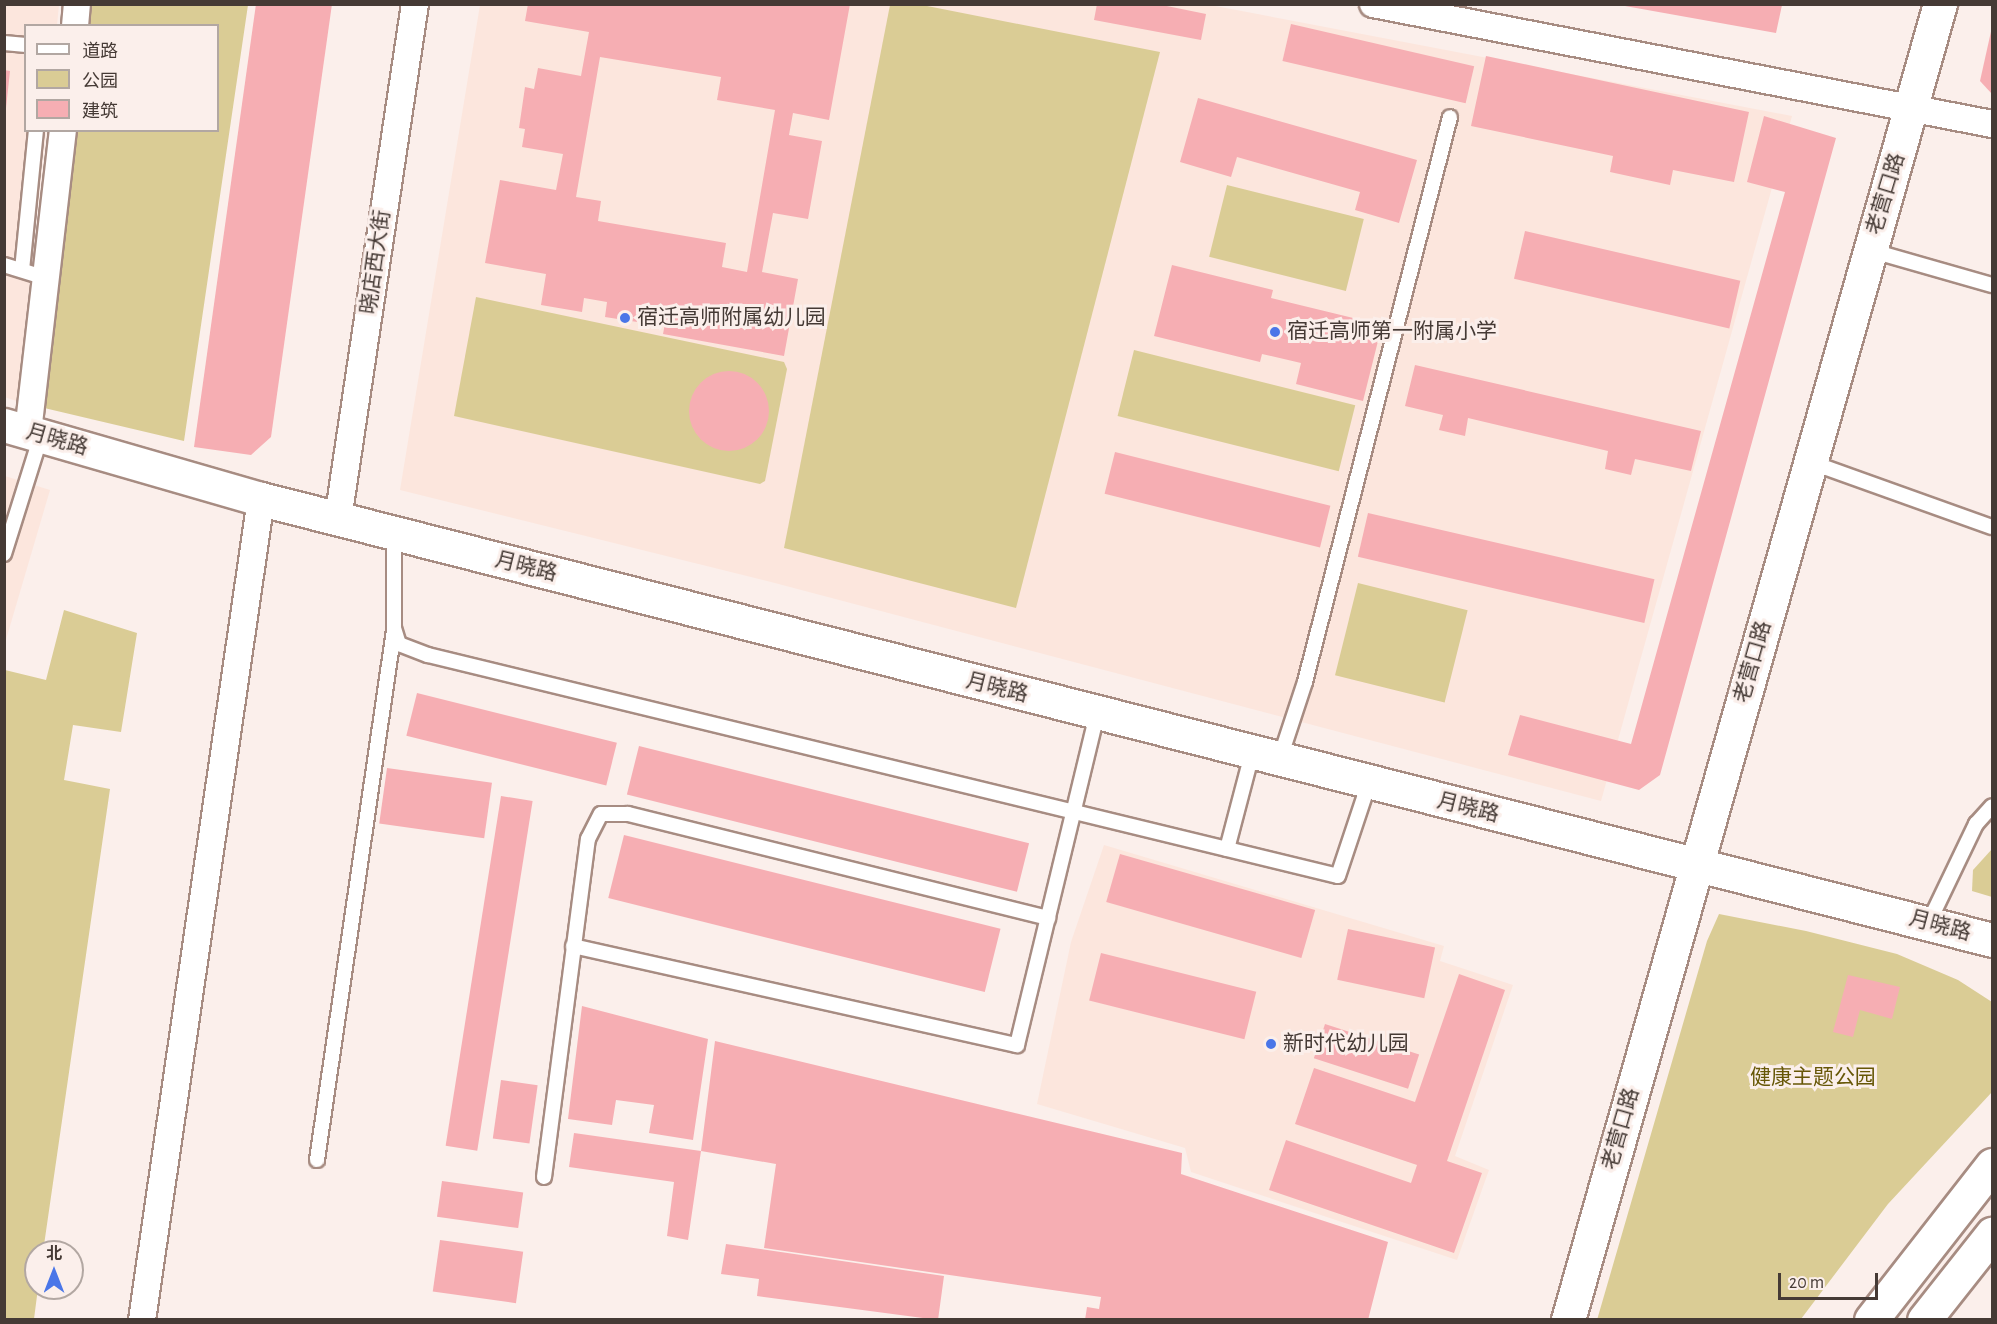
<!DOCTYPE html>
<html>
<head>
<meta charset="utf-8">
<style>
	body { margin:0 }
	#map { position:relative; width:1997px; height:1324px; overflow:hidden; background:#fbefeb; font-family:"Alegreya Sans","Noto Sans SC",sans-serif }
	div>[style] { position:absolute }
	.built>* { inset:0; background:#fce6dd }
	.green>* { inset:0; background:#dacc95; transform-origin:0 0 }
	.building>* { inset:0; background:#f6aeb3; transform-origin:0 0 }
	.round { border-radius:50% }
	.roads { filter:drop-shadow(2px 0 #a78c82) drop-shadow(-2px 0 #a78c82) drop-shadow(0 2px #a78c82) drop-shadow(0 -2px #a78c82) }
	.lane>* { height:14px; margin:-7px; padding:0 7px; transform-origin:7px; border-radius:7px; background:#fff }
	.street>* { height:26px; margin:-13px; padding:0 13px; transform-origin:13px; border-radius:13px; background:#fff }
	.secondary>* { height:33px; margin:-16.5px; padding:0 16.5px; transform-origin:16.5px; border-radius:16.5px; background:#fff }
	.dots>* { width:16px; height:16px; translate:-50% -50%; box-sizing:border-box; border:3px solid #fbefeb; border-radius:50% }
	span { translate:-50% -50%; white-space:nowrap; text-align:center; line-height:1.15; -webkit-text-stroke:6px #fbefeb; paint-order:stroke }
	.street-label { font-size:21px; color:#453a35 }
	.poi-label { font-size:21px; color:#453a35 }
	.left { translate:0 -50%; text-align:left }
	.park-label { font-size:21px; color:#675707 }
	.frame { position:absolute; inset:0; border:6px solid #453a35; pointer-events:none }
	.legend { position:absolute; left:24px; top:24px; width:195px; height:108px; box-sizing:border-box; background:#fbefeb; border:2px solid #b2a7a2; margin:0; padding:8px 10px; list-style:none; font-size:18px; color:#453a35 }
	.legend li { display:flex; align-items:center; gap:12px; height:30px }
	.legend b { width:30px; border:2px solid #b2a7a2 }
	.north { position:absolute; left:24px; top:1240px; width:60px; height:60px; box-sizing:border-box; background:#fbefeb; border:2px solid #b2a7a2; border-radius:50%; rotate:0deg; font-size:16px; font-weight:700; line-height:24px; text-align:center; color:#453a35 }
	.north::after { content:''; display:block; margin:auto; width:21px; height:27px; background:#4a76e8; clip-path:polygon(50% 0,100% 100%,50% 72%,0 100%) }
	.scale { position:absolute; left:1778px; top:1273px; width:100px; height:27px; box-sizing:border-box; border:3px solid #453a35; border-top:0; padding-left:8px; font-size:18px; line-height:21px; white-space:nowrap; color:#453a35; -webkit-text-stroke:4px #fbefeb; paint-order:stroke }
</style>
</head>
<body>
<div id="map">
	<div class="built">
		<i style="clip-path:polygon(4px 5px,59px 5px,57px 25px,26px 26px,26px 130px,46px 131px,17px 401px,4px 397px)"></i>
		<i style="clip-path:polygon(480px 5px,1210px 5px,1792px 116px,1601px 801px,771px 582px,400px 490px)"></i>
		<i style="clip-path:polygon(5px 476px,50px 490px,5px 643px)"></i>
		<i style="clip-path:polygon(1104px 845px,1444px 946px,1440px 961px,1513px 985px,1455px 1156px,1489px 1170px,1457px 1260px,1191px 1172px,1185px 1148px,1037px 1104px,1071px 942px)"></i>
	</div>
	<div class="green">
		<i style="clip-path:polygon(88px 5px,248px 5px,184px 441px,40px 407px,73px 131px,218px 130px,218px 26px,85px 25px)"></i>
		<i style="clip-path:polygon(890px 5px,922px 5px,1160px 52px,1016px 608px,784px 548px)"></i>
		<i style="left:1227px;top:185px;width:141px;height:74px;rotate:14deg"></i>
		<i style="clip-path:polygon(476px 297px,784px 362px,787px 369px,765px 481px,760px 484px,454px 416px)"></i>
		<i style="left:1134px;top:350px;width:228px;height:68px;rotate:14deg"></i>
		<i style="left:1358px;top:583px;width:113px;height:95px;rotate:14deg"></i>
		<i style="clip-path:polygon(64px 610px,137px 633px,121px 732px,73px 725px,64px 780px,110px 789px,43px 1252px,36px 1252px,38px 1288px,34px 1319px,5px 1319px,5px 670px,46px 680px)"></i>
		<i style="clip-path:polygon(1992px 849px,1992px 897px,1972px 891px,1973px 870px)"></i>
		<i style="clip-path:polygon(1719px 914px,1806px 931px,1897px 954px,1958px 980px,1992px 1002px,1992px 1092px,1888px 1204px,1801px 1319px,1597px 1320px,1707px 941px)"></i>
	</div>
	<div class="building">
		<i style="clip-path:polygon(256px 4px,332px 4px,271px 437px,251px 455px,194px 447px)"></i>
		<i style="clip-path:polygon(evenodd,528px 4px,850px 4px,829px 120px,793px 113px,789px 135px,822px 141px,808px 219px,773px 213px,762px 272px,798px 279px,784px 356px,663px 334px,667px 313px,646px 309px,644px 323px,605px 317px,607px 302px,584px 298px,582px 312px,541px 305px,546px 274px,485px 263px,500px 180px,556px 190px,563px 154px,522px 147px,525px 129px,519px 128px,525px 87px,534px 89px,538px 68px,581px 76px,589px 32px,525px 21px,528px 4px,600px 57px,721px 77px,717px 100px,775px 110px,747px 272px,722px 267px,726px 243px,598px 221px,601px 201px,576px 197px,600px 57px)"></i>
		<i style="clip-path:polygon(1097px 4px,1157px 4px,1206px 14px,1201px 40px,1094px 20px)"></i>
		<i style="clip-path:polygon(1782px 5px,1776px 33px,1625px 6px,1625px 5px)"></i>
		<i style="left:1291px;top:24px;width:188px;height:38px;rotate:13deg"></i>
		<i style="clip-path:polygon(1992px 27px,1992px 94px,1980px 81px)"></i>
		<i style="clip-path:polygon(1486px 56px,1749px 112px,1734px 182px,1673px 170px,1670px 185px,1610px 172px,1613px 156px,1471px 126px)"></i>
		<i style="clip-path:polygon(4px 70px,10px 71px,6px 108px,4px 108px)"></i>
		<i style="clip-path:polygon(1198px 98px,1417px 160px,1399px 223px,1355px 210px,1360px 192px,1237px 157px,1231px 177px,1180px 162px)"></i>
		<i style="clip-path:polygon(1764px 116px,1836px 138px,1660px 775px,1639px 790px,1508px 755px,1520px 715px,1631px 744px,1785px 192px,1747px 182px)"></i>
		<i style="left:1525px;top:231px;width:221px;height:49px;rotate:13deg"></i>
		<i style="clip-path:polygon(1172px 265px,1273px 290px,1271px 298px,1382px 325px,1363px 401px,1296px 384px,1301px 363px,1262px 354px,1260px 362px,1154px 336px)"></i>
		<i style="clip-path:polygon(1415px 365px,1701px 431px,1691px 471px,1635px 459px,1631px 475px,1605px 469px,1608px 451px,1468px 418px,1465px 436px,1439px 430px,1443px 415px,1405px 406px)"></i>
		<i class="round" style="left:689px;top:371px;width:80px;height:80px"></i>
		<i style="left:1115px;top:452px;width:222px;height:43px;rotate:14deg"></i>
		<i style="left:1368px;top:513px;width:294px;height:45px;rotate:13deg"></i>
		<i style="left:417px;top:693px;width:206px;height:44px;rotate:14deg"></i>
		<i style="left:639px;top:746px;width:402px;height:50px;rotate:14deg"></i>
		<i style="left:387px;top:768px;width:106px;height:56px;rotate:8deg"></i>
		<i style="left:501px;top:796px;width:32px;height:354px;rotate:9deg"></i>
		<i style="left:624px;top:835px;width:388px;height:65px;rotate:14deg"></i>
		<i style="left:1120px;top:854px;width:203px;height:50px;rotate:16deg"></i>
		<i style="left:1348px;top:929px;width:89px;height:52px;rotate:12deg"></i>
		<i style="left:1101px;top:953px;width:160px;height:49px;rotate:14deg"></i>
		<i style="clip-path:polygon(1459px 974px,1505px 990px,1447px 1161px,1482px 1173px,1454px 1253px,1269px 1190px,1286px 1140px,1411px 1183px,1417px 1165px,1295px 1124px,1314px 1068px,1415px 1102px)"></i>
		<i style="clip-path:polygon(1848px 975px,1900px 987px,1892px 1019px,1860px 1010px,1853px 1037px,1833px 1032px)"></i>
		<i style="clip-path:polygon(582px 1006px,708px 1039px,693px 1140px,649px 1133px,654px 1105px,616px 1100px,612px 1125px,568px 1119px)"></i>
		<i style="left:1325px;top:1024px;width:99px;height:36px;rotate:18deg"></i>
		<i style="clip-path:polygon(715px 1041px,1182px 1153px,1181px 1174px,1388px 1242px,1368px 1320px,1085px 1320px,1087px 1307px,1099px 1309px,1101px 1297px,764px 1248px,776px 1164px,701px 1151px)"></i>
		<i style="left:501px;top:1080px;width:37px;height:59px;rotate:8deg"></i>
		<i style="clip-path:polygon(574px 1133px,701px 1151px,688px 1240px,667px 1236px,674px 1182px,569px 1167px)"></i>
		<i style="left:442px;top:1181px;width:82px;height:36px;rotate:8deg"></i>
		<i style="left:440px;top:1240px;width:84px;height:52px;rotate:8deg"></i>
		<i style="clip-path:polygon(726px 1244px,944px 1276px,938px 1320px,757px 1296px,759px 1279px,721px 1274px)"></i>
	</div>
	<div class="roads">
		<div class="lane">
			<i style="left:4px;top:43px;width:22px;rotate:5deg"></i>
			<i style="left:1869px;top:250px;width:128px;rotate:15.9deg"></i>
			<i style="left:4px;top:265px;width:44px;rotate:17.2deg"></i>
			<i style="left:22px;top:270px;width:141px;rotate:-84.3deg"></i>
			<i style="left:1810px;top:462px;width:193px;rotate:19.7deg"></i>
			<i style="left:394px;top:533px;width:95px;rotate:90deg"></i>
			<i style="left:394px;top:628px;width:17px;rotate:73deg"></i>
			<i style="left:399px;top:644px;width:31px;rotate:21deg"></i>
			<i style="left:428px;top:655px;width:936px;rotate:13.65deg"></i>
			<i style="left:1338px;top:876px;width:98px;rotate:-71.6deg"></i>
			<i style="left:4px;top:554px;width:124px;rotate:-72.6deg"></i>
			<i style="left:1280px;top:758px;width:80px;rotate:-71.8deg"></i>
			<i style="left:1305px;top:682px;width:583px;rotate:-75.61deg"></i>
			<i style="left:1227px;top:849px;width:98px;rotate:-75.3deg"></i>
			<i style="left:1929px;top:922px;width:109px;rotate:-64.4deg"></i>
			<i style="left:1976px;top:824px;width:24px;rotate:-48deg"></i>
			<i style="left:573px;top:946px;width:455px;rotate:12.6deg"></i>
			<i style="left:1017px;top:1045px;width:341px;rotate:-76.4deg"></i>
			<i style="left:317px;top:1160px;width:536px;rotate:-81.73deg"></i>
			<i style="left:544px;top:1177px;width:341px;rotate:-82.6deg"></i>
			<i style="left:588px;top:839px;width:28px;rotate:-63deg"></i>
			<i style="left:601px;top:814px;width:27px"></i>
			<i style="left:628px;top:814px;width:433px;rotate:13.9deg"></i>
		</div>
		<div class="street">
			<i style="left:1373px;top:4px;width:631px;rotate:10.97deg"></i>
			<i style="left:75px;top:26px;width:22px;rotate:-85deg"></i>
			<i style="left:28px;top:432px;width:304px;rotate:-83.4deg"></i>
			<i style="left:338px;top:519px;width:521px;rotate:-81.5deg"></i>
			<i style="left:142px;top:1320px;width:830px;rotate:-81.75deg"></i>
		</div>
		<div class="secondary">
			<i style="left:4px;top:425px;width:267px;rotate:16.1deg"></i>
			<i style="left:261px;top:499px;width:1786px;rotate:14.29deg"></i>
			<i style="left:1568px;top:1320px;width:1368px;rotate:-74.22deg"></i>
			<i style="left:1871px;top:1320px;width:197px;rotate:-52deg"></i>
			<i style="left:1924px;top:1320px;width:110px;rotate:-51.7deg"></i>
		</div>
	</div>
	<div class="dots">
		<i style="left:625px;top:318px;background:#4a76e8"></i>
		<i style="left:1275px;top:332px;background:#4a76e8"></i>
		<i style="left:1271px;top:1044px;background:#4a76e8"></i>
	</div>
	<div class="street-label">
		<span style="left:1886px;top:194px;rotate:-73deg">老营口路</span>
		<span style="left:376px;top:262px;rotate:-82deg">晓店西大街</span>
		<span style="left:57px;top:440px;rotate:16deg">月晓路</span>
		<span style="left:526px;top:567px;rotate:14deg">月晓路</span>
		<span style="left:1753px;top:662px;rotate:-74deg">老营口路</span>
		<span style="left:997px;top:688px;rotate:14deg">月晓路</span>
		<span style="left:1468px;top:808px;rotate:14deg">月晓路</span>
		<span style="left:1940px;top:926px;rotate:15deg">月晓路</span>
		<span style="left:1621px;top:1129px;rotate:-74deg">老营口路</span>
	</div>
	<div class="poi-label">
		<span class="left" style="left:637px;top:318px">宿迁高师附属幼儿园</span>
		<span class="left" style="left:1287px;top:332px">宿迁高师第一附属小学</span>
		<span class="left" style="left:1283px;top:1044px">新时代幼儿园</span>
	</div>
	<div class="park-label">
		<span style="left:1813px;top:1078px">健康主题公园</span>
	</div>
	<div class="frame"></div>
	<ul class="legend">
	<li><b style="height:8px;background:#fff"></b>道路</li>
	<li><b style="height:16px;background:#dacc95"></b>公园</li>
	<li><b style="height:16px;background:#f6aeb3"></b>建筑</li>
	</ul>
	<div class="north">北</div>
	<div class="scale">20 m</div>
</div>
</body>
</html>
